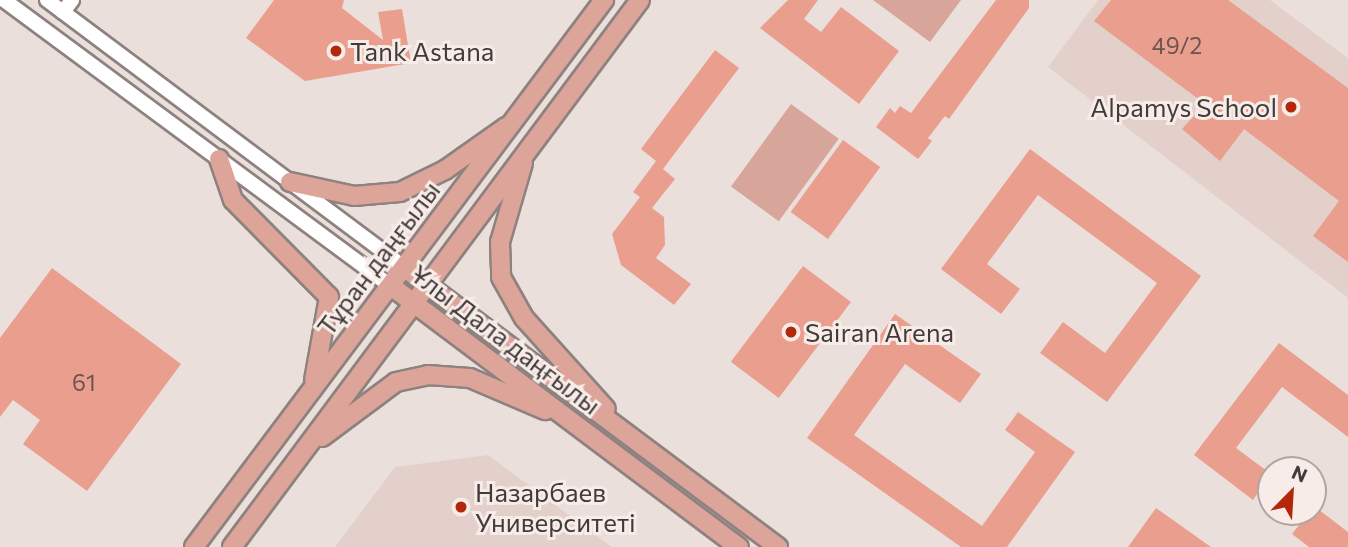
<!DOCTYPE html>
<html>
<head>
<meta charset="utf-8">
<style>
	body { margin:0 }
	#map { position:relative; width:1348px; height:547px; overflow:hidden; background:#ebdfdc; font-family:Commissioner,sans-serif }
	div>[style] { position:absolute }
	.built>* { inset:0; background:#e4d0cb }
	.green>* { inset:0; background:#d7a59a; transform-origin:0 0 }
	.building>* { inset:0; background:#ea9e8e; transform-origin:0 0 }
	.roads { filter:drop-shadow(2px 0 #8d827f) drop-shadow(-2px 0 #8d827f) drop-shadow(0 2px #8d827f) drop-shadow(0 -2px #8d827f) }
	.minor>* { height:14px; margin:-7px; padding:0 7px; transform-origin:7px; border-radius:7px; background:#fff }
	.major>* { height:18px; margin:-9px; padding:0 9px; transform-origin:9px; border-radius:9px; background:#dda499 }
	.dots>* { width:19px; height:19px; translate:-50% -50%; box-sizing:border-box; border:4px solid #f8ece9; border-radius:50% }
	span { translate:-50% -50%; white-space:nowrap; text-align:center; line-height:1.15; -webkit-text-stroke:6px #f8ece9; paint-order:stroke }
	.number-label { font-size:23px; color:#6b5450 }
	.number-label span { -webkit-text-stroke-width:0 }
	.poi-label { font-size:26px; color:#413c3b }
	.left { translate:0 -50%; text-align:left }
	.right { translate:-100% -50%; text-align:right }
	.street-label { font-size:26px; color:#413c3b }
	.north { position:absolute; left:1257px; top:456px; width:70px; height:70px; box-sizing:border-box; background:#f8ece9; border:2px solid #afa6a3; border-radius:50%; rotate:24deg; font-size:19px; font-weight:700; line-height:28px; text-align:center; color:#413c3b }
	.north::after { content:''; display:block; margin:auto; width:24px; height:32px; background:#b3270b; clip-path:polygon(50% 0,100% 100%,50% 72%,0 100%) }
</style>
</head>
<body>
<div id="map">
	<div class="built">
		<i style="clip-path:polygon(1098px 0,1270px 0,1348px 58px,1348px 298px,1048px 67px)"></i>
		<i style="clip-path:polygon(488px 455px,612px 547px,335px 547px,395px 467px)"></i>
	</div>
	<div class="green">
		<i style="clip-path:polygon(873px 0,961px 0,930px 42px)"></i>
		<i style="left:791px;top:104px;width:59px;height:102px;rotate:36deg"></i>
	</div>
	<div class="building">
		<i style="clip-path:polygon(274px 0,344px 0,342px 8px,383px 40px,378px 12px,402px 9px,411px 63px,305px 81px,246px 38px)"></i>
		<i style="clip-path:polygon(788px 0,818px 0,804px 19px,821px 32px,841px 7px,899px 51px,859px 104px,760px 28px)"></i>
		<i style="clip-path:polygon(996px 0,1029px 0,1029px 8px,949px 119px,945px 116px,928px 138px,932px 141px,918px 159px,876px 127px,890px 108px,895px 113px,900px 106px,911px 113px)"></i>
		<i style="clip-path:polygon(1111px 0,1228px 0,1348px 88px,1348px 262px,1313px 236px,1339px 201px,1244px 129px,1220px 161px,1182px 129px,1205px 104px,1094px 21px)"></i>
		<i style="clip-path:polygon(715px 50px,739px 68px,663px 169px,675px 179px,652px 208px,664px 217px,665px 245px,656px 258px,691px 284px,674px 305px,621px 265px,612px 234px,640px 197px,633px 192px,656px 161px,641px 149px)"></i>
		<i style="left:843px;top:140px;width:46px;height:89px;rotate:36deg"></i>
		<i style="clip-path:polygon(1030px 149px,1201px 276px,1107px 402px,1040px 353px,1063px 322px,1105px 353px,1157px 283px,1038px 195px,987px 264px,1020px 289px,1001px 314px,941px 269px)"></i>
		<i style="left:803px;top:266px;width:60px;height:120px;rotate:37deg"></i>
		<i style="clip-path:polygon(52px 268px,181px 364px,87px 491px,23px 444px,40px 420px,13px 400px,0 417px,0 338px)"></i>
		<i style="clip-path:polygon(895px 314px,981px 374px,960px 403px,905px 364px,854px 435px,982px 526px,1035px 452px,1005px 430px,1018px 412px,1075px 452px,1007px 547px,961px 547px,807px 438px)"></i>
		<i style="clip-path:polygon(1279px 343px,1348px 395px,1348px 437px,1282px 387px,1236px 448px,1271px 474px,1253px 500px,1194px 455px)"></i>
		<i style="clip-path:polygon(1314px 506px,1348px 532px,1348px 547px,1309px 547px,1292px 534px)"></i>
		<i style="clip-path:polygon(1156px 508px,1211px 547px,1128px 547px)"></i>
	</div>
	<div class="roads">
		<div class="minor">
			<i style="left:4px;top:0;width:481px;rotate:36.5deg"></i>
			<i style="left:47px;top:0;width:447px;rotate:36.8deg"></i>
			<i style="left:63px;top:12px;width:15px;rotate:-53deg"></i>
		</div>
		<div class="major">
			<i style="left:219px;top:159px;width:43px;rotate:71.1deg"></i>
			<i style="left:233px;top:200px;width:136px;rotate:45.3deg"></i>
			<i style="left:329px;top:297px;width:84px;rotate:100.2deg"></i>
			<i style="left:523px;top:163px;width:82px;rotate:106.2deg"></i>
			<i style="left:500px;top:242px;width:35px;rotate:88deg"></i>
			<i style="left:501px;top:277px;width:47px;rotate:60.7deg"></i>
			<i style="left:524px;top:318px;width:122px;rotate:48deg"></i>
			<i style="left:290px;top:182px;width:66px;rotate:12.3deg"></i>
			<i style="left:354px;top:196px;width:46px;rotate:-5deg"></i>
			<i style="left:400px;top:192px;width:50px;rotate:-26.1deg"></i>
			<i style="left:445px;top:170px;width:75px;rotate:-35.2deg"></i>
			<i style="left:405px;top:268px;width:466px;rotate:36.8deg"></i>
			<i style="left:391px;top:286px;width:435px;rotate:36.9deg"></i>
			<i style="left:322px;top:437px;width:92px;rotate:-36.6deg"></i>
			<i style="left:396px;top:382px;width:33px;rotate:-12deg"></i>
			<i style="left:428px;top:375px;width:42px;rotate:4.1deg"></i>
			<i style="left:470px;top:378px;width:82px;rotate:23.1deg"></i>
			<i style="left:194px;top:547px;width:684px;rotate:-53.15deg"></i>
			<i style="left:232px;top:547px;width:682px;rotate:-53.28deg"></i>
		</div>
	</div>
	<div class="dots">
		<i style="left:336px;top:51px;background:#b3270b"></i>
		<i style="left:1291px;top:107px;background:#b3270b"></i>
		<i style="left:791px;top:332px;background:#b3270b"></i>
		<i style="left:461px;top:507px;background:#b3270b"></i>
	</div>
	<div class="number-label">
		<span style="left:1177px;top:45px">49/2</span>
		<span style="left:84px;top:382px">61</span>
	</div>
	<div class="poi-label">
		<span class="left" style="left:350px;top:51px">Tank Astana</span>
		<span class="right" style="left:1277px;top:107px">Alpamys School</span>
		<span class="left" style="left:805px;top:332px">Sairan Arena</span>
		<span class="left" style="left:475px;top:507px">Назарбаев<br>Университеті</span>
	</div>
	<div class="street-label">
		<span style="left:378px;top:258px;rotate:-53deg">Тұран даңғылы</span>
		<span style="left:506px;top:339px;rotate:37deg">Ұлы Дала даңғылы</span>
	</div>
	<div class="north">N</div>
</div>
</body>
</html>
